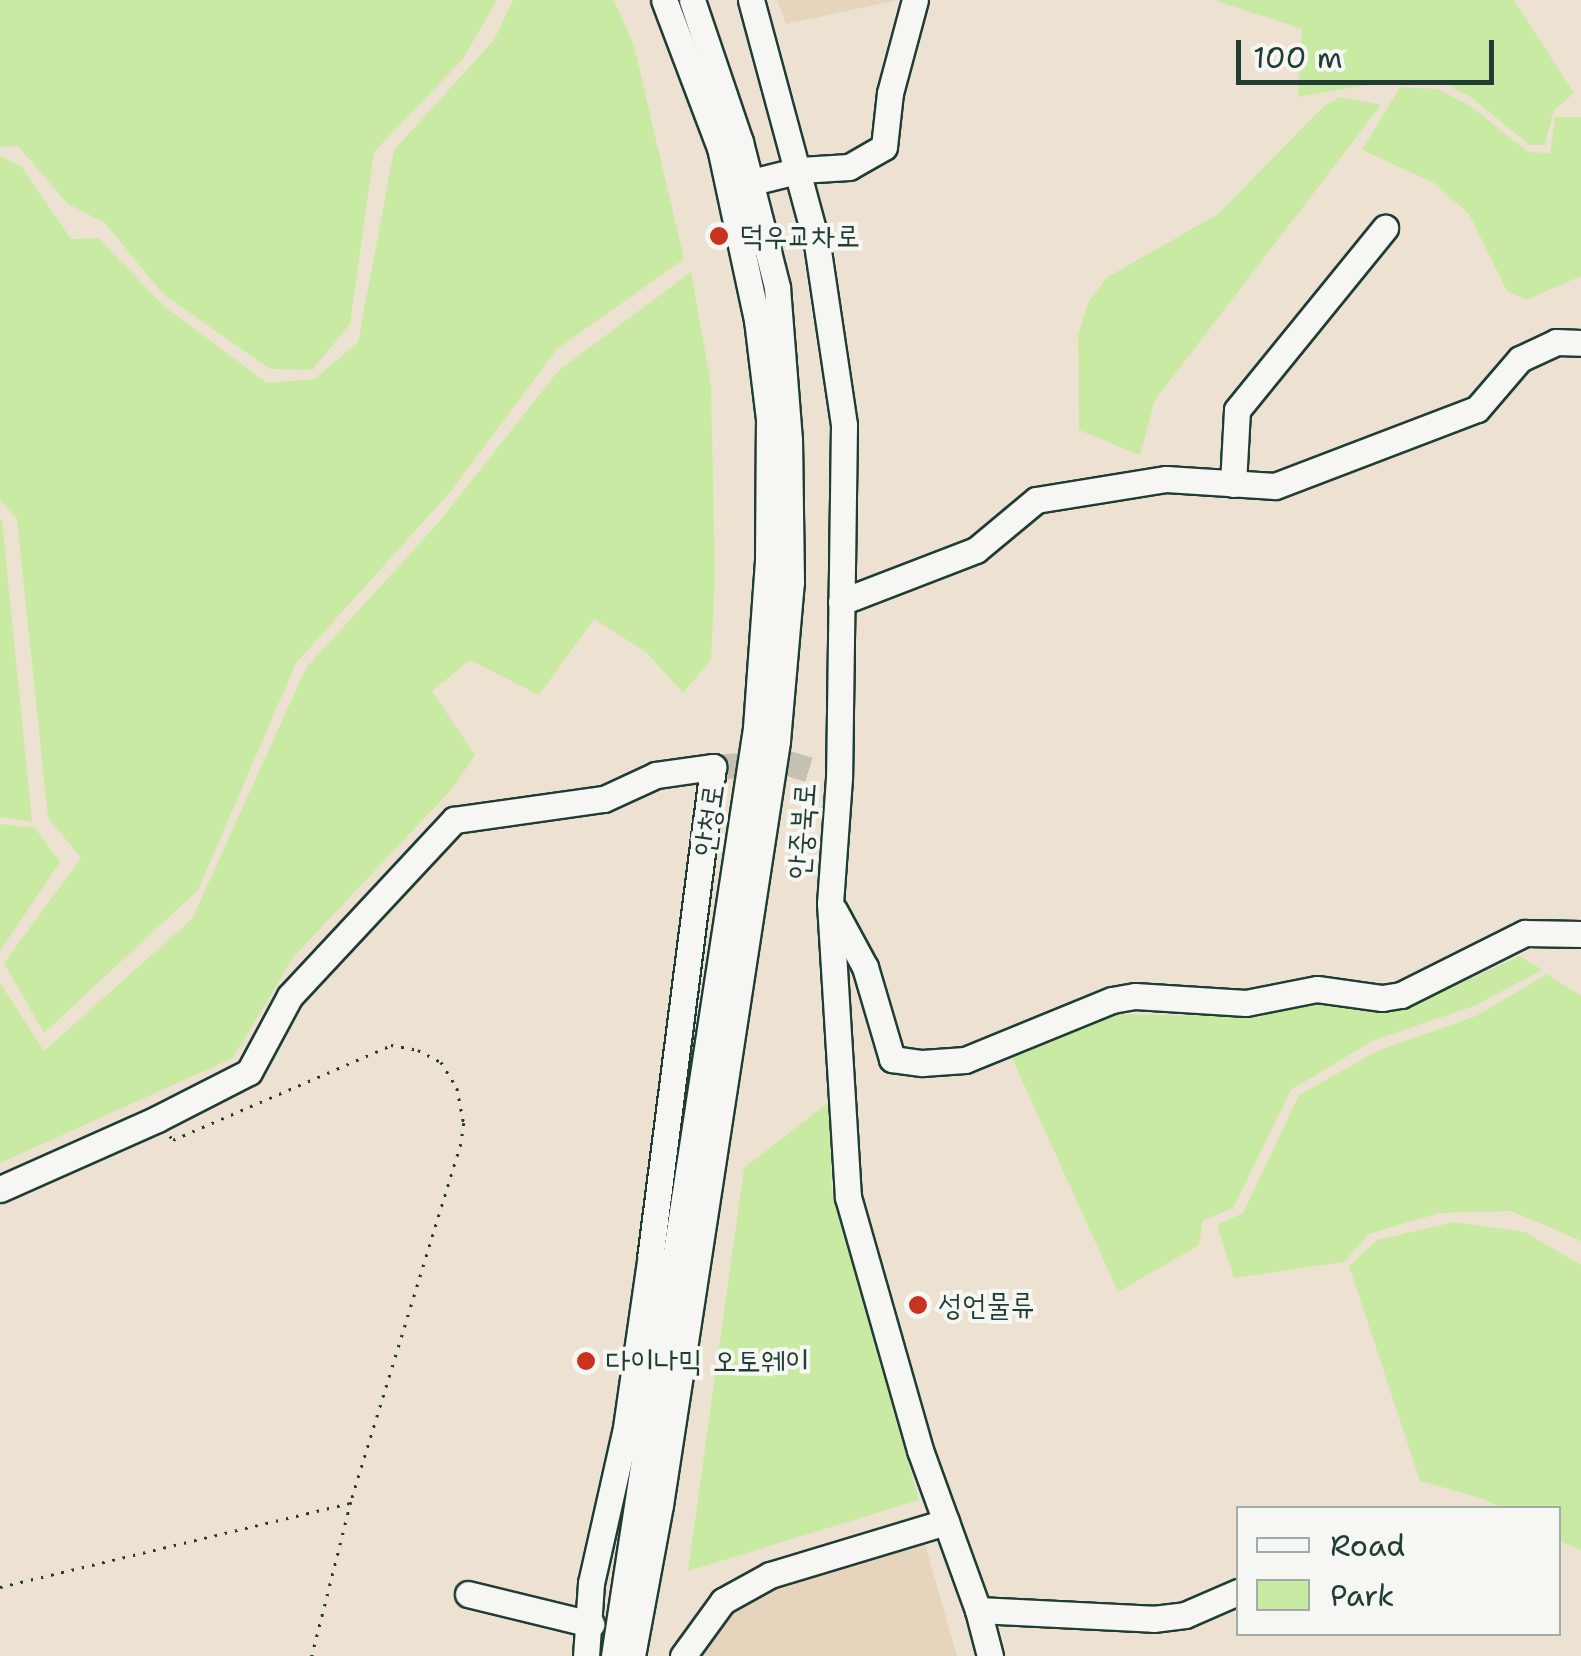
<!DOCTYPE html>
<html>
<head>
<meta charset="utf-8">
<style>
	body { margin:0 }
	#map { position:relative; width:1581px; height:1656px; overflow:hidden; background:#ede2d2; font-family:"Shantell Sans","Poor Story",sans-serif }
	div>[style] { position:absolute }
	.built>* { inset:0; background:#e6d4bc }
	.green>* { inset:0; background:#c9eaa3 }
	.minor-tunnel>* { height:25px; margin-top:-12.5px; transform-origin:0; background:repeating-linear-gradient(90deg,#c4c1b2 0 25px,transparent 0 37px) }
	.path>* { height:2.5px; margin-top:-1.25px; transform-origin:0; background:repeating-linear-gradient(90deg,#1f3d34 0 2.5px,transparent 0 10.5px) }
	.roads { filter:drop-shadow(2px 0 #1f3d34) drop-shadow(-2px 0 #1f3d34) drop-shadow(0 2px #1f3d34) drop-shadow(0 -2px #1f3d34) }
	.minor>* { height:25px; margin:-12.5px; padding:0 12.5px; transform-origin:12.5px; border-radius:12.5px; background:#f6f6f2 }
	.dots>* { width:28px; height:28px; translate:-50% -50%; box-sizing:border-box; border:5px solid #f6f6f2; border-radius:50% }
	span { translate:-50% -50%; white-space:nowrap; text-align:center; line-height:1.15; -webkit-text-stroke:8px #f6f6f2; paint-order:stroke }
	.poi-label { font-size:30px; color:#1f3d34 }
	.left { translate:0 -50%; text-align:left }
	.street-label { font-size:30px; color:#1f3d34 }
	.legend { position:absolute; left:1236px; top:1506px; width:325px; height:130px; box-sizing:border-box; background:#f6f6f2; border:2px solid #a0aca6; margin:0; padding:12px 18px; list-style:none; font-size:30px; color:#1f3d34 }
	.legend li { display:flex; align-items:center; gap:20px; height:50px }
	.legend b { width:50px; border:2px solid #a0aca6 }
	.scale { position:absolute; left:1236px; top:40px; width:258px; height:45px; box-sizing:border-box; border:5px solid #1f3d34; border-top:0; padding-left:12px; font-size:30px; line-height:35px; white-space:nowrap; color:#1f3d34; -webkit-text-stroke:8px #f6f6f2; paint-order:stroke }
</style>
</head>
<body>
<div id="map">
	<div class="built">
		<i style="clip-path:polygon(777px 0,898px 0,786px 24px)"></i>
		<i style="clip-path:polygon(923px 1537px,957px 1656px,689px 1656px,707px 1627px,779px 1577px)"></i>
	</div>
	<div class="green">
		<i style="clip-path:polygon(0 0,497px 0,463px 59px,374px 152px,350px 324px,312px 370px,270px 369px,163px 294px,105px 223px,68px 204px,18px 146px,0 147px)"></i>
		<i style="clip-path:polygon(513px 0,614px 0,634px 46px,684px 259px,557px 349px,451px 491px,296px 663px,198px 890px,44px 1033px,4px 963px,81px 858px,48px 818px,17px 519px,0 500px,0 156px,21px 166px,71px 239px,98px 238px,164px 306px,267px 383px,315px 379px,358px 342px,394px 150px,494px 40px)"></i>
		<i style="clip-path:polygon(1213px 0,1514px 0,1574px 93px,1554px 110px,1545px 145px,1530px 145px,1472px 98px,1440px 80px,1367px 85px,1298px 97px,1302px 29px)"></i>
		<i style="clip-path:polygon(1400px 87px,1437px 89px,1472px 107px,1528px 152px,1550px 153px,1555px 117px,1581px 117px,1581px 276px,1526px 300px,1507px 291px,1469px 214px,1434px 183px,1362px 150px)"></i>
		<i style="clip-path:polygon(1340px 97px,1381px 105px,1155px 400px,1140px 455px,1079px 430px,1078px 335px,1088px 303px,1106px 278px,1218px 214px,1323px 107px)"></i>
		<i style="clip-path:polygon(691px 272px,711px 385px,715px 576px,711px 660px,683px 693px,646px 652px,594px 619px,539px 695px,470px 660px,432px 691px,475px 755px,452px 789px,294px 956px,233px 1058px,0 1163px,0 983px,44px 1051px,192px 919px,306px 668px,439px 522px,558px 371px)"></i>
		<i style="clip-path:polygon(0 519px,2px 521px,32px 822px,0 817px)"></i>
		<i style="clip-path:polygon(0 824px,35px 828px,60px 862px,0 951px)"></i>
		<i style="clip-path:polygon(1520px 956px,1542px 970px,1474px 1006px,1374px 1040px,1291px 1090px,1233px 1208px,1203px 1220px,1199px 1245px,1118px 1292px,1011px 1056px,1118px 1014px,1260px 1017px,1312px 999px,1362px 1007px,1417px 1003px)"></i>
		<i style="clip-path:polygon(1547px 974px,1581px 996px,1581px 1241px,1511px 1211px,1439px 1213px,1369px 1234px,1344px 1262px,1234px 1278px,1217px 1225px,1243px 1213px,1299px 1095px,1377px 1051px,1476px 1016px)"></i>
		<i style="clip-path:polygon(829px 1102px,832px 1193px,919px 1500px,688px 1571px,744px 1168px)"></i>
		<i style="clip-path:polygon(1454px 1222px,1525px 1232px,1581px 1265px,1581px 1550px,1559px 1541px,1558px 1508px,1501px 1508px,1484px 1499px,1420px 1481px,1349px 1266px,1377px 1240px)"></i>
	</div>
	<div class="minor-tunnel">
		<i style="left:713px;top:767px;width:72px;rotate:-4deg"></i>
		<i style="left:785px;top:762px;width:28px;rotate:17deg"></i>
	</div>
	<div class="path">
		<i style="left:170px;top:1136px;width:5px;rotate:53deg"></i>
		<i style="left:173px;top:1140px;width:238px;rotate:-23.5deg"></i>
		<i style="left:391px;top:1045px;width:27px;rotate:10deg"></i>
		<i style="left:418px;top:1050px;width:26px;rotate:28deg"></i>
		<i style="left:441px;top:1062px;width:31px;rotate:58deg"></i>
		<i style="left:457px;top:1088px;width:36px;rotate:79deg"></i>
		<i style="left:464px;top:1123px;width:21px;rotate:98deg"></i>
		<i style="left:461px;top:1144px;width:375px;rotate:107.1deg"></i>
		<i style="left:351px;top:1502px;width:159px;rotate:104.2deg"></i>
		<i style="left:0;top:1587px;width:359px;rotate:-13.5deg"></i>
	</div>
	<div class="roads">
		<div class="minor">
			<i style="left:751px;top:0;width:253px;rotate:74.9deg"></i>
			<i style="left:817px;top:244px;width:183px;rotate:81.5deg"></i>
			<i style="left:844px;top:425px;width:353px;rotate:90.8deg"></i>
			<i style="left:839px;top:778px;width:125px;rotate:94.1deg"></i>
			<i style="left:830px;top:903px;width:295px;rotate:86.5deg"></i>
			<i style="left:848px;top:1197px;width:263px;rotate:74.1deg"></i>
			<i style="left:920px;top:1450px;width:170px;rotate:70.1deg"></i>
			<i style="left:978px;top:1610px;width:48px;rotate:75.4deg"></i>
			<i style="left:740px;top:185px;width:62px;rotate:-14deg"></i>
			<i style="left:800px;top:170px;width:49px;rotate:-3.5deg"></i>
			<i style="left:849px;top:167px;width:40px;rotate:-29.7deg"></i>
			<i style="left:884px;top:147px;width:54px;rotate:-83.7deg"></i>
			<i style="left:890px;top:93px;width:96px;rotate:-75deg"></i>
			<i style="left:1233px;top:484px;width:74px;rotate:-86.9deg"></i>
			<i style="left:1237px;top:410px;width:235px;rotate:-50.9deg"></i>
			<i style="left:841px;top:602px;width:145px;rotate:-21.1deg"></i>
			<i style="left:976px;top:550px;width:78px;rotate:-39.8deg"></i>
			<i style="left:1036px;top:500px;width:132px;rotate:-9.2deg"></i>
			<i style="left:1166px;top:479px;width:109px;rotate:3.7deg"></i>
			<i style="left:1275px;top:486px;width:216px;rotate:-20.9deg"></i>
			<i style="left:1477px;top:409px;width:66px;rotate:-49.3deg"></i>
			<i style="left:1520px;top:359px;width:40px;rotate:-25deg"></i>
			<i style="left:1556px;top:342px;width:25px;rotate:2deg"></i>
			<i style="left:834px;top:910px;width:65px;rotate:61.5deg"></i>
			<i style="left:865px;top:967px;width:96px;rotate:73.6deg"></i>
			<i style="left:892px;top:1059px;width:30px;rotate:8deg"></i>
			<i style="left:922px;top:1063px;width:43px;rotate:-4deg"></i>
			<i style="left:965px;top:1060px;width:159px;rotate:-22.2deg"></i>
			<i style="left:1112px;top:1000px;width:23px;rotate:-10deg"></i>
			<i style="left:1135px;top:996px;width:111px;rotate:3.6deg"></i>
			<i style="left:1246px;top:1003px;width:72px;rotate:-11.2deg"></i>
			<i style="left:1317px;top:989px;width:66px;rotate:7.9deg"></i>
			<i style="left:1382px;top:998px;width:19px;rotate:-9deg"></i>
			<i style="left:1401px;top:995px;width:139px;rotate:-26.6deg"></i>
			<i style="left:1525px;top:933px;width:56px;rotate:1deg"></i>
			<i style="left:0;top:1189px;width:172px;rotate:-24deg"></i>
			<i style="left:157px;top:1119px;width:103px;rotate:-27.1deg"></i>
			<i style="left:249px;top:1072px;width:86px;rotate:-61.7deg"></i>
			<i style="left:290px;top:996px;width:241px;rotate:-47deg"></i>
			<i style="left:454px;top:820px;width:151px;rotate:-8deg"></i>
			<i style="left:604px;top:799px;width:57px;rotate:-24.8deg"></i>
			<i style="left:656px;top:775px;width:58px;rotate:-8deg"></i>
			<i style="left:713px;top:767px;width:491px;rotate:97.3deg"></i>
			<i style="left:651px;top:1254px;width:176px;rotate:98.2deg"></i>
			<i style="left:626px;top:1428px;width:159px;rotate:102.7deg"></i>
			<i style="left:591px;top:1583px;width:73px;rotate:93.9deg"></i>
			<i style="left:468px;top:1594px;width:127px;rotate:13.7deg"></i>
			<i style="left:978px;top:1610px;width:175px;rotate:2.9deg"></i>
			<i style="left:1153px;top:1619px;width:32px;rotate:-7deg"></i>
			<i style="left:1185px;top:1615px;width:58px;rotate:-23.5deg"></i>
			<i style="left:614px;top:1656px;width:939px;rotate:-81.3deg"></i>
			<i style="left:756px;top:728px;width:169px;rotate:-85.9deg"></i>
			<i style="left:768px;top:559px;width:140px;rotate:-89.6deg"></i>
			<i style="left:769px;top:419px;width:100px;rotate:-96.9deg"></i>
			<i style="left:757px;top:320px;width:176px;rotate:-102.1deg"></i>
			<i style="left:720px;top:148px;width:158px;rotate:-110.7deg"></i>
			<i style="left:632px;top:1656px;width:154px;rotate:-79.5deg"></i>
			<i style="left:660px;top:1505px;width:773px;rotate:-81.29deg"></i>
			<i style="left:777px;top:741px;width:160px;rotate:-85deg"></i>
			<i style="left:791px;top:582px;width:142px;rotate:-90.8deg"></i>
			<i style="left:789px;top:440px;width:153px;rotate:-94.5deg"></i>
			<i style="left:777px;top:287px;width:150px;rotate:-104.3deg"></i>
			<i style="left:740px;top:142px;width:150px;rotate:-108.7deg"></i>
			<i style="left:683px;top:1656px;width:68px;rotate:-54deg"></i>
			<i style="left:723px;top:1601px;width:54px;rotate:-29deg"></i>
			<i style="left:770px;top:1575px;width:184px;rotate:-16.8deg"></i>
		</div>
	</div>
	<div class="dots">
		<i style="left:719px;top:236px;background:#c8321e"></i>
		<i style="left:918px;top:1305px;background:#c8321e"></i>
		<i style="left:586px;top:1361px;background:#c8321e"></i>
	</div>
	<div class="poi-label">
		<span class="left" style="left:739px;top:236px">덕우교차로</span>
		<span class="left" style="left:938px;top:1305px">성언물류</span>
		<span class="left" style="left:606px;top:1361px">다이나믹 오토웨이</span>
	</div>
	<div class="street-label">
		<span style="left:709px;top:820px;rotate:-82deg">안청로</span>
		<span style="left:802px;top:831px;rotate:-86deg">안중북로</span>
	</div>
	<ul class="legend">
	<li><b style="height:12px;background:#f6f6f2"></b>Road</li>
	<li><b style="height:28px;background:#c9eaa3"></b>Park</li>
	</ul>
	<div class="scale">100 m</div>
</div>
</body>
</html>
